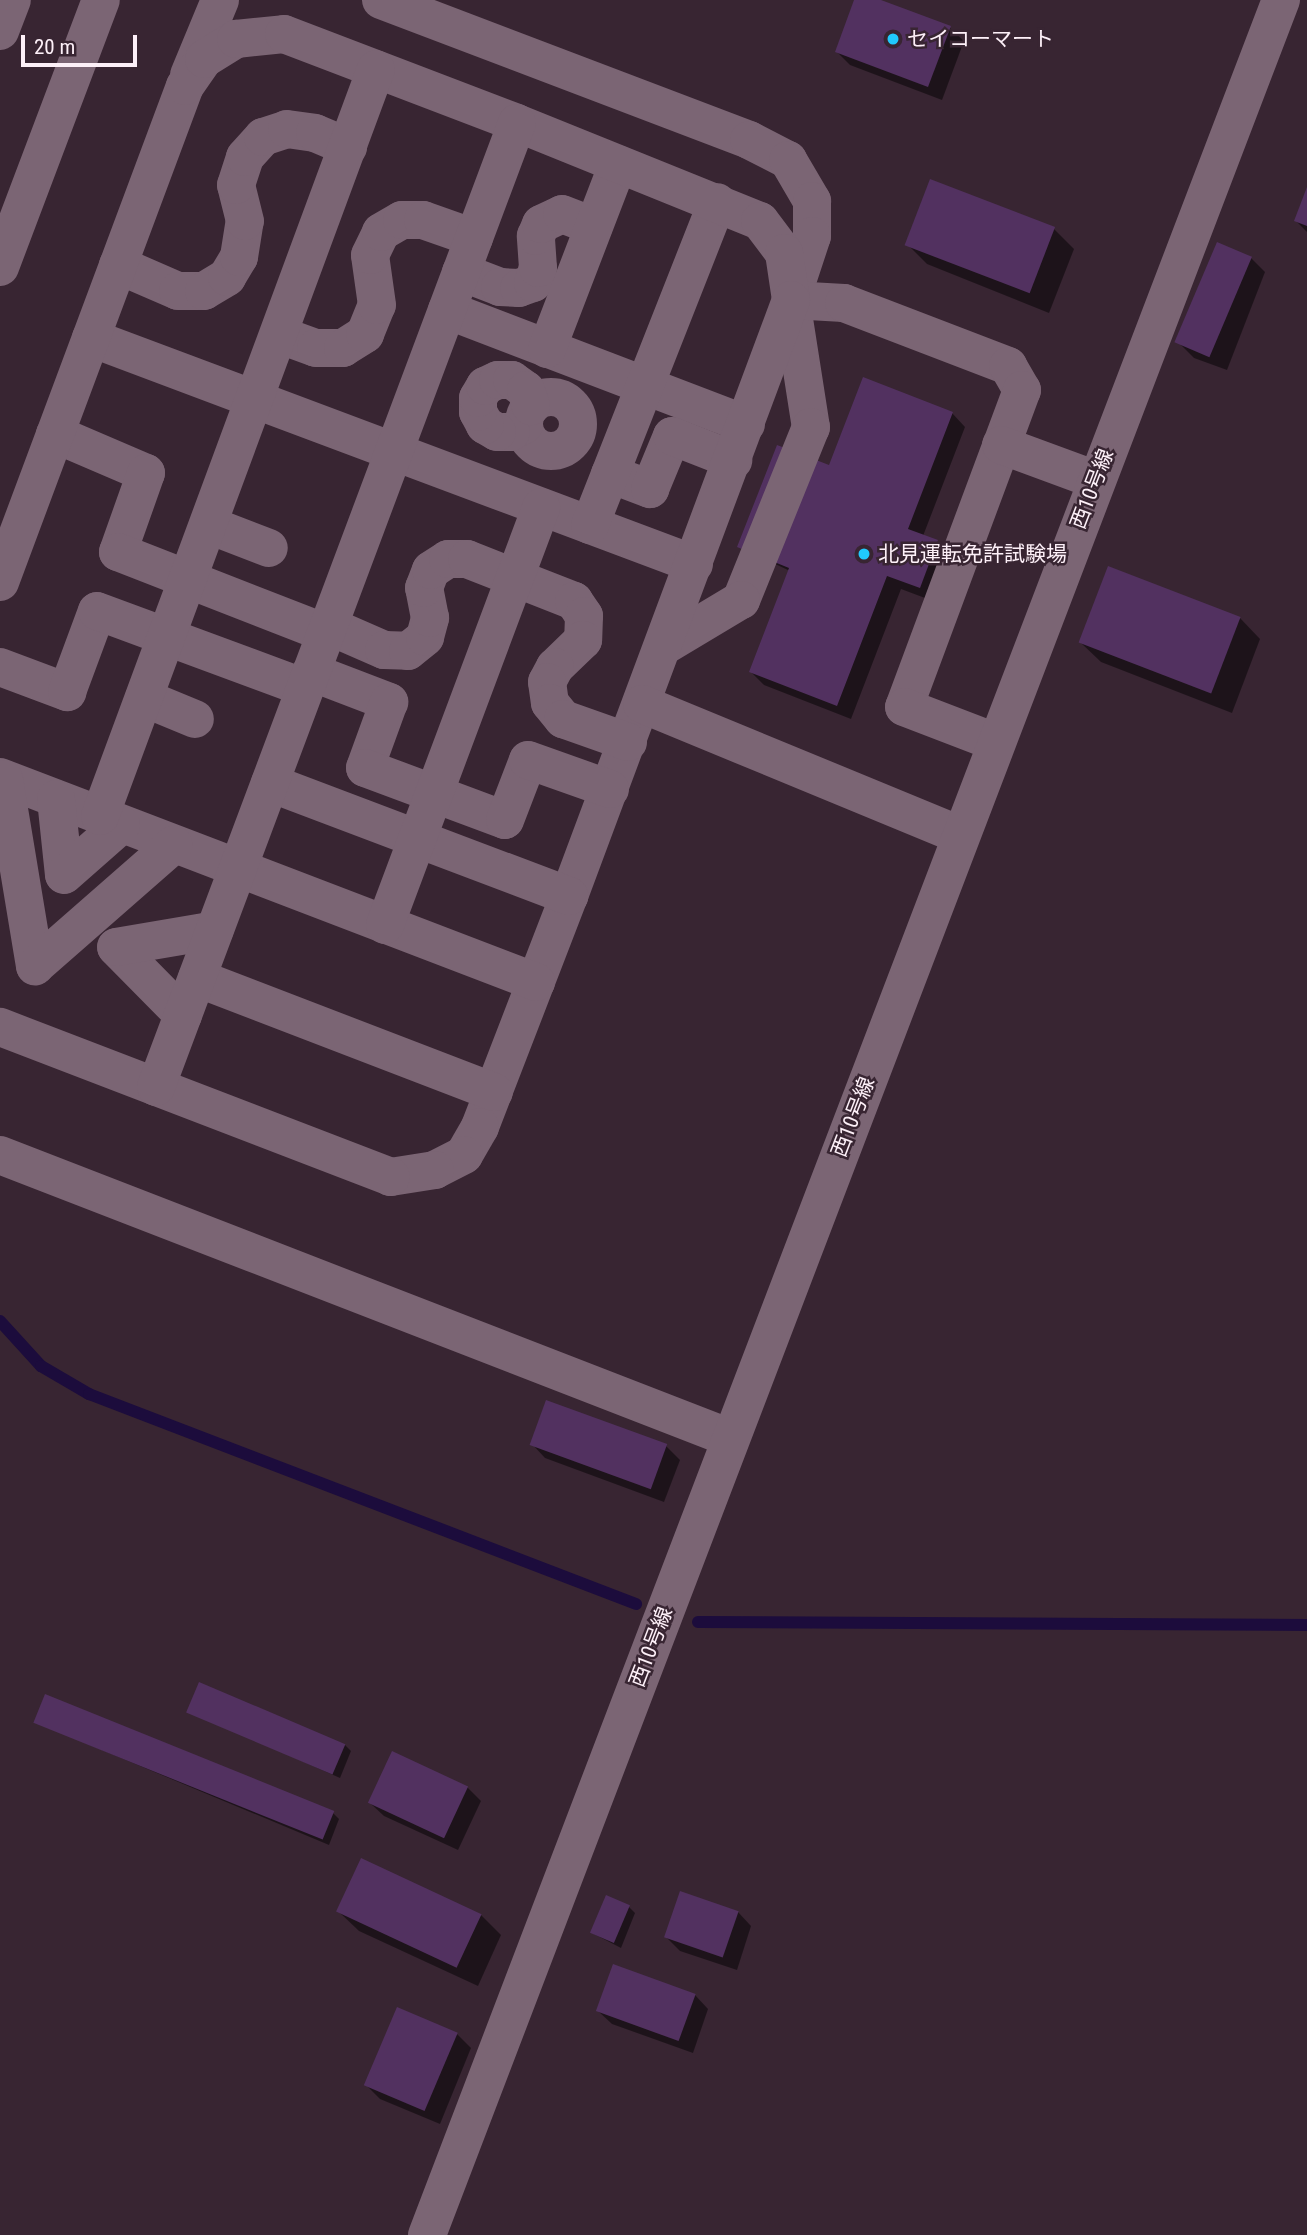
<!DOCTYPE html>
<html>
<head>
<meta charset="utf-8">
<style>
	body { margin:0 }
	#map { position:relative; width:1307px; height:2235px; overflow:hidden; background:#382532; font-family:"Roboto Condensed","Noto Sans JP",sans-serif }
	div>[style] { position:absolute }
	.shadow>* { inset:0; background:#0007 }
	.stream>* { height:12px; margin:-6px; padding:0 6px; transform-origin:6px; border-radius:6px; background:#1c0c3c }
	.building>* { inset:0; background:#523160; transform-origin:0 0 }
	.minor>* { height:38px; margin:-19px; padding:0 19px; transform-origin:19px; border-radius:19px; background:#7b6574 }
	.minor>.ring { margin:-19px; padding:0; box-sizing:content-box; background:none; border:38px solid #7b6574; border-radius:50% }
	.dots>* { width:19px; height:19px; translate:-50% -50%; box-sizing:border-box; border:4px solid #382532; border-radius:50% }
	span { translate:-50% -50%; white-space:nowrap; text-align:center; line-height:1.15; -webkit-text-stroke:5px #382532; paint-order:stroke }
	.poi-label { font-size:21px; color:#fdf0f8 }
	.left { translate:0 -50%; text-align:left }
	.street-label { font-size:21px; color:#fdf0f8 }
	.scale { position:absolute; left:21px; top:35px; width:116px; height:32px; box-sizing:border-box; border:4px solid #fdf0f8; border-top:0; padding-left:9px; font-size:21px; line-height:24px; white-space:nowrap; color:#fdf0f8; -webkit-text-stroke:5px #382532; paint-order:stroke }
</style>
</head>
<body>
<div id="map">
	<div class="shadow">
		<i style="clip-path:polygon(856px 0,876px 0,950px 28px,964px 41px,942px 100px,850px 65px,837px 52px)"></i>
		<i style="clip-path:polygon(1307px 192px,1307px 232px,1296px 221px)"></i>
		<i style="clip-path:polygon(1054px 229px,1074px 249px,1049px 313px,927px 264px,907px 244px)"></i>
		<i style="clip-path:polygon(1251px 258px,1265px 272px,1227px 370px,1194px 358px,1180px 344px)"></i>
		<i style="clip-path:polygon(952px 413px,965px 427px,923px 536px,937px 542px,951px 555px,933px 601px,901px 589px,851px 719px,764px 685px,751px 672px,790px 571px,739px 547px,830px 468px)"></i>
		<i style="clip-path:polygon(1240px 618px,1260px 639px,1232px 713px,1101px 662px,1080px 642px)"></i>
		<i style="clip-path:polygon(532px 1444px,666px 1446px,680px 1460px,664px 1502px,545px 1458px)"></i>
		<i style="clip-path:polygon(189px 1711px,345px 1745px,351px 1751px,340px 1778px)"></i>
		<i style="clip-path:polygon(35px 1722px,333px 1813px,339px 1819px,329px 1845px)"></i>
		<i style="clip-path:polygon(467px 1787px,481px 1801px,458px 1850px,384px 1816px,370px 1803px)"></i>
		<i style="clip-path:polygon(629px 1907px,635px 1913px,621px 1948px,592px 1933px)"></i>
		<i style="clip-path:polygon(338px 1911px,481px 1915px,501px 1935px,478px 1986px,359px 1931px)"></i>
		<i style="clip-path:polygon(738px 1912px,751px 1926px,737px 1970px,680px 1951px,666px 1937px)"></i>
		<i style="clip-path:polygon(695px 1995px,708px 2009px,693px 2053px,612px 2024px,598px 2011px)"></i>
		<i style="clip-path:polygon(457px 2034px,471px 2048px,440px 2124px,380px 2099px,367px 2086px)"></i>
	</div>
	<div class="stream">
		<i style="left:0;top:1321px;width:61px;rotate:47.7deg"></i>
		<i style="left:41px;top:1366px;width:56px;rotate:30.3deg"></i>
		<i style="left:89px;top:1394px;width:586px;rotate:21deg"></i>
		<i style="left:698px;top:1622px;width:609px;rotate:0.28deg"></i>
	</div>
	<div class="building">
		<i style="clip-path:polygon(854px 0,881px 0,951px 26px,928px 87px,835px 52px)"></i>
		<i style="left:930px;top:179px;width:134px;height:71px;rotate:21deg"></i>
		<i style="clip-path:polygon(1307px 187px,1307px 226px,1294px 221px)"></i>
		<i style="left:1217px;top:242px;width:38px;height:109px;rotate:23deg"></i>
		<i style="clip-path:polygon(863px 377px,953px 412px,908px 529px,938px 540px,920px 588px,887px 576px,837px 706px,749px 672px,789px 568px,737px 547px,777px 445px,829px 465px)"></i>
		<i style="left:1108px;top:566px;width:142px;height:82px;rotate:21deg"></i>
		<i style="left:546px;top:1400px;width:129px;height:48px;rotate:20deg"></i>
		<i style="left:199px;top:1682px;width:159px;height:33px;rotate:23deg"></i>
		<i style="left:45px;top:1694px;width:312px;height:31px;rotate:22deg"></i>
		<i style="left:392px;top:1751px;width:84px;height:57px;rotate:25deg"></i>
		<i style="left:361px;top:1858px;width:133px;height:59px;rotate:25deg"></i>
		<i style="left:680px;top:1891px;width:62px;height:49px;rotate:19deg"></i>
		<i style="left:606px;top:1895px;width:26px;height:41px;rotate:23deg"></i>
		<i style="left:613px;top:1964px;width:88px;height:50px;rotate:20deg"></i>
		<i style="left:397px;top:2007px;width:66px;height:85px;rotate:23deg"></i>
	</div>
	<div class="minor">
		<i style="left:381px;top:0;width:394px;rotate:20.8deg"></i>
		<i style="left:749px;top:140px;width:44px;rotate:27.1deg"></i>
		<i style="left:788px;top:160px;width:48px;rotate:59.7deg"></i>
		<i style="left:812px;top:201px;width:35px;rotate:90deg"></i>
		<i style="left:812px;top:236px;width:67px;rotate:108.2deg"></i>
		<i style="left:791px;top:300px;width:129px;rotate:81.1deg"></i>
		<i style="left:811px;top:427px;width:187px;rotate:112deg"></i>
		<i style="left:741px;top:600px;width:90px;rotate:149.1deg"></i>
		<i style="left:0;top:31px;width:33px;rotate:-69deg"></i>
		<i style="left:189px;top:75px;width:81px;rotate:-67.5deg"></i>
		<i style="left:118px;top:265px;width:65px;rotate:23.4deg"></i>
		<i style="left:178px;top:291px;width:26px"></i>
		<i style="left:204px;top:291px;width:27px;rotate:-31deg"></i>
		<i style="left:227px;top:277px;width:23px;rotate:-59deg"></i>
		<i style="left:239px;top:257px;width:36px;rotate:-81deg"></i>
		<i style="left:245px;top:221px;width:37px;rotate:-104deg"></i>
		<i style="left:236px;top:185px;width:29px;rotate:-72deg"></i>
		<i style="left:245px;top:157px;width:27px;rotate:-48deg"></i>
		<i style="left:263px;top:137px;width:25px;rotate:-18deg"></i>
		<i style="left:287px;top:129px;width:28px;rotate:8deg"></i>
		<i style="left:315px;top:133px;width:36px;rotate:23deg"></i>
		<i style="left:0;top:267px;width:285px;rotate:-69.3deg"></i>
		<i style="left:461px;top:272px;width:42px;rotate:21deg"></i>
		<i style="left:500px;top:287px;width:19px;rotate:3deg"></i>
		<i style="left:519px;top:288px;width:15px;rotate:-20deg"></i>
		<i style="left:533px;top:283px;width:16px;rotate:-72deg"></i>
		<i style="left:538px;top:268px;width:32px;rotate:-94deg"></i>
		<i style="left:536px;top:236px;width:13px;rotate:-67deg"></i>
		<i style="left:541px;top:224px;width:23px;rotate:-25deg"></i>
		<i style="left:562px;top:214px;width:34px;rotate:21deg"></i>
		<i style="left:791px;top:300px;width:53px;rotate:3.2deg"></i>
		<i style="left:844px;top:303px;width:176px;rotate:21deg"></i>
		<i style="left:1008px;top:366px;width:28px;rotate:60deg"></i>
		<i style="left:1022px;top:390px;width:338px;rotate:110.4deg"></i>
		<i style="left:904px;top:707px;width:97px;rotate:21deg"></i>
		<i style="left:447px;top:310px;width:320px;rotate:20.9deg"></i>
		<i style="left:280px;top:335px;width:38px;rotate:20deg"></i>
		<i style="left:316px;top:348px;width:27px"></i>
		<i style="left:343px;top:348px;width:26px;rotate:-32deg"></i>
		<i style="left:365px;top:334px;width:31px;rotate:-68deg"></i>
		<i style="left:377px;top:305px;width:50px;rotate:-98deg"></i>
		<i style="left:370px;top:255px;width:25px;rotate:-64deg"></i>
		<i style="left:381px;top:232px;width:24px;rotate:-30deg"></i>
		<i style="left:402px;top:220px;width:21px"></i>
		<i style="left:423px;top:220px;width:54px;rotate:19.4deg"></i>
		<i style="left:91px;top:338px;width:644px;rotate:20.55deg"></i>
		<i style="left:547px;top:349px;width:198px;rotate:-69deg"></i>
		<i class="ring" style="left:524px;top:397px;width:16px;height:16px"></i>
		<i style="left:524px;top:425px;width:15px;rotate:152deg"></i>
		<i style="left:511px;top:432px;width:14px;rotate:180deg"></i>
		<i style="left:497px;top:432px;width:14px;rotate:-150deg"></i>
		<i style="left:485px;top:425px;width:15px;rotate:-118deg"></i>
		<i style="left:478px;top:412px;width:14px;rotate:-90deg"></i>
		<i style="left:478px;top:398px;width:14px;rotate:-60deg"></i>
		<i style="left:485px;top:386px;width:14px;rotate:-25deg"></i>
		<i style="left:498px;top:380px;width:14px"></i>
		<i style="left:512px;top:380px;width:17px;rotate:36deg"></i>
		<i style="left:526px;top:390px;width:17px;rotate:73deg"></i>
		<i style="left:55px;top:434px;width:99px;rotate:23.2deg"></i>
		<i style="left:146px;top:473px;width:84px;rotate:109.5deg"></i>
		<i style="left:118px;top:552px;width:223px;rotate:21.3deg"></i>
		<i style="left:1001px;top:445px;width:101px;rotate:20.2deg"></i>
		<i style="left:610px;top:474px;width:43px;rotate:20.6deg"></i>
		<i style="left:650px;top:489px;width:57px;rotate:-67.5deg"></i>
		<i style="left:672px;top:436px;width:66px;rotate:21.5deg"></i>
		<i style="left:209px;top:525px;width:64px;rotate:21deg"></i>
		<i style="left:590px;top:525px;width:347px;rotate:-68.5deg"></i>
		<i style="left:0;top:582px;width:529px;rotate:-69.55deg"></i>
		<i style="left:185px;top:86px;width:33px;rotate:-55deg"></i>
		<i style="left:204px;top:59px;width:38px;rotate:-32deg"></i>
		<i style="left:236px;top:39px;width:48px;rotate:-5.9deg"></i>
		<i style="left:284px;top:34px;width:249px;rotate:20.9deg"></i>
		<i style="left:517px;top:123px;width:262px;rotate:22deg"></i>
		<i style="left:760px;top:221px;width:40px;rotate:53deg"></i>
		<i style="left:784px;top:253px;width:48px;rotate:81.5deg"></i>
		<i style="left:791px;top:300px;width:636px;rotate:110.43deg"></i>
		<i style="left:569px;top:896px;width:248px;rotate:111.1deg"></i>
		<i style="left:480px;top:1127px;width:32px;rotate:120deg"></i>
		<i style="left:464px;top:1155px;width:33px;rotate:153deg"></i>
		<i style="left:435px;top:1170px;width:45px;rotate:171deg"></i>
		<i style="left:391px;top:1177px;width:419px;rotate:-159deg"></i>
		<i style="left:329px;top:626px;width:60px;rotate:23.6deg"></i>
		<i style="left:384px;top:650px;width:24px;rotate:2deg"></i>
		<i style="left:408px;top:651px;width:22px;rotate:-39deg"></i>
		<i style="left:425px;top:637px;width:20px;rotate:-75deg"></i>
		<i style="left:430px;top:618px;width:31px;rotate:-101deg"></i>
		<i style="left:424px;top:588px;width:19px;rotate:-69deg"></i>
		<i style="left:431px;top:570px;width:20px;rotate:-33deg"></i>
		<i style="left:448px;top:559px;width:19px"></i>
		<i style="left:467px;top:559px;width:115px;rotate:21.4deg"></i>
		<i style="left:574px;top:601px;width:18px;rotate:56deg"></i>
		<i style="left:584px;top:616px;width:24px;rotate:92deg"></i>
		<i style="left:583px;top:640px;width:39px;rotate:136deg"></i>
		<i style="left:555px;top:667px;width:17px;rotate:118deg"></i>
		<i style="left:547px;top:682px;width:21px;rotate:82deg"></i>
		<i style="left:550px;top:703px;width:21px;rotate:51deg"></i>
		<i style="left:563px;top:719px;width:69px;rotate:19.5deg"></i>
		<i style="left:0;top:667px;width:72px;rotate:20.5deg"></i>
		<i style="left:67px;top:692px;width:86px;rotate:-69.7deg"></i>
		<i style="left:97px;top:611px;width:222px;rotate:20.3deg"></i>
		<i style="left:311px;top:672px;width:84px;rotate:21deg"></i>
		<i style="left:389px;top:702px;width:70px;rotate:110deg"></i>
		<i style="left:365px;top:768px;width:149px;rotate:20.4deg"></i>
		<i style="left:505px;top:820px;width:64px;rotate:-69deg"></i>
		<i style="left:528px;top:760px;width:87px;rotate:19.5deg"></i>
		<i style="left:144px;top:698px;width:55px;rotate:22.4deg"></i>
		<i style="left:642px;top:704px;width:344px;rotate:22.4deg"></i>
		<i style="left:0;top:777px;width:574px;rotate:20.93deg"></i>
		<i style="left:4px;top:779px;width:190px;rotate:80.6deg"></i>
		<i style="left:35px;top:966px;width:184px;rotate:-41.2deg"></i>
		<i style="left:270px;top:783px;width:320px;rotate:20.7deg"></i>
		<i style="left:56px;top:799px;width:76px;rotate:84deg"></i>
		<i style="left:64px;top:875px;width:76px;rotate:-41.3deg"></i>
		<i style="left:100px;top:816px;width:796px;rotate:-69.72deg"></i>
		<i style="left:385px;top:925px;width:446px;rotate:-69.5deg"></i>
		<i style="left:197px;top:978px;width:318px;rotate:21deg"></i>
		<i style="left:183px;top:1015px;width:95px;rotate:-134.6deg"></i>
		<i style="left:116px;top:947px;width:100px;rotate:-9.7deg"></i>
		<i style="left:156px;top:1087px;width:1029px;rotate:-69.47deg"></i>
		<i style="left:0;top:1155px;width:783px;rotate:21.19deg"></i>
		<i style="left:427px;top:2235px;width:2393px;rotate:-69.09deg"></i>
	</div>
	<div class="dots">
		<i style="left:893px;top:39px;background:#20c9fd"></i>
		<i style="left:864px;top:554px;background:#20c9fd"></i>
	</div>
	<div class="poi-label">
		<span class="left" style="left:907px;top:39px">セイコーマート</span>
		<span class="left" style="left:878px;top:554px">北見運転免許試験場</span>
	</div>
	<div class="street-label">
		<span style="left:1092px;top:489px;rotate:-69deg">西10号線</span>
		<span style="left:853px;top:1117px;rotate:-69deg">西10号線</span>
		<span style="left:651px;top:1647px;rotate:-69deg">西10号線</span>
	</div>
	<div class="scale">20 m</div>
</div>
</body>
</html>
